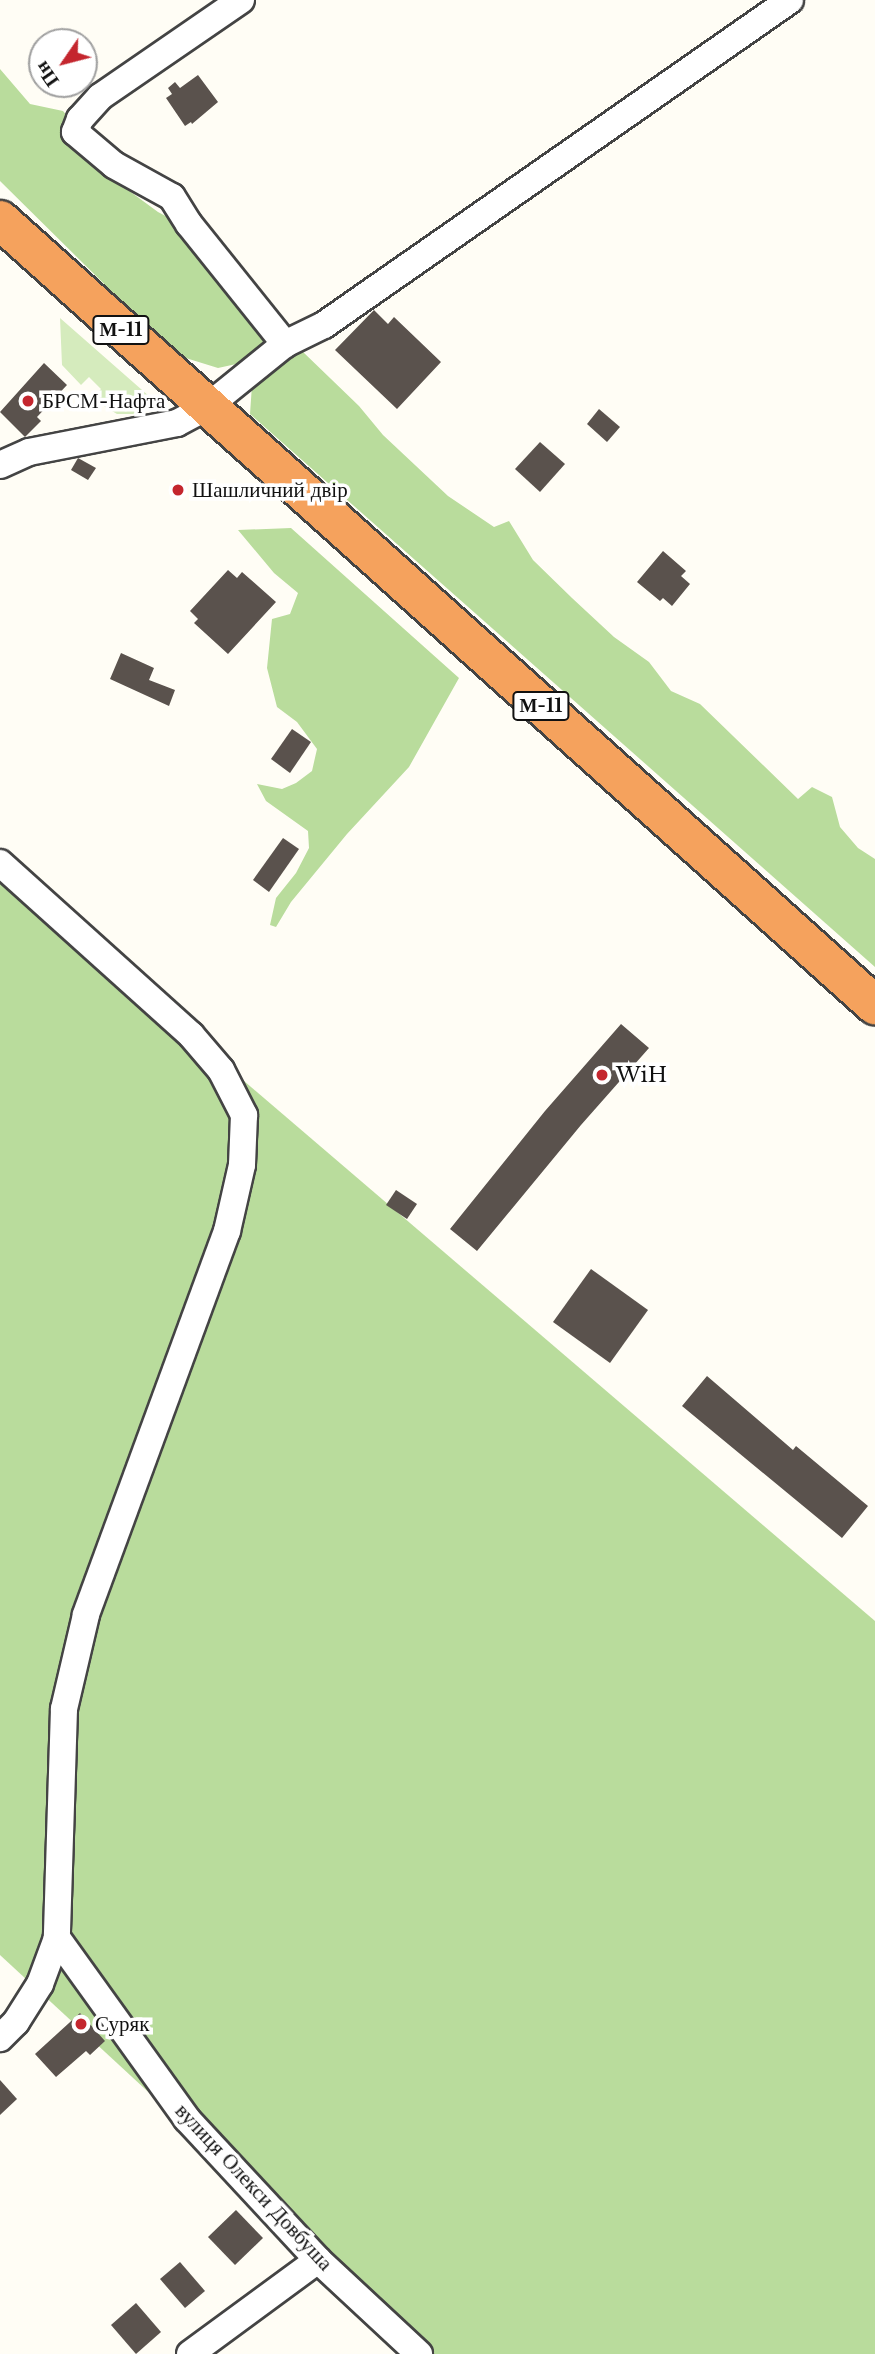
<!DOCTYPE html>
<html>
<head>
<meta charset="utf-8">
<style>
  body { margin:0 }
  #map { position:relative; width:875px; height:2354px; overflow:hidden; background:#fffdf5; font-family:"Libre Baskerville",serif }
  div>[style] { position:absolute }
  .green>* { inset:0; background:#d5ebbd }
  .forest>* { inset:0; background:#b9dc9c }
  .building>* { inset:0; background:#5a524d }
  .roads { filter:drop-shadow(2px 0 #444) drop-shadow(-2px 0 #444) drop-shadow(0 2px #444) drop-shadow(0 -2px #444) }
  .minor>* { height:26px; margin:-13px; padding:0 13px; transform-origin:13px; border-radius:13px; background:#fff }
  .highway>* { height:38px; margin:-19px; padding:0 19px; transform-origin:19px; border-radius:19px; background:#f5a25d }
  .dots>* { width:19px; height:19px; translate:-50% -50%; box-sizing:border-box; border:4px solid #fff; border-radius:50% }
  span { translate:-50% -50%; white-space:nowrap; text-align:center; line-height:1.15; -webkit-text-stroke:7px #fff; paint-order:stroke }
  .shield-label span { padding:2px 5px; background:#fff; border:2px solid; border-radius:5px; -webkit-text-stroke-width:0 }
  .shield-label { font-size:19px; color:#111; font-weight:700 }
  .poi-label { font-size:21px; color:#111 }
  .left { translate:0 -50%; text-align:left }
  .street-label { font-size:21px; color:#111 }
  .north { position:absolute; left:28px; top:28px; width:70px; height:70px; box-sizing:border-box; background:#fff; border:2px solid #a0a0a0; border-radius:50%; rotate:235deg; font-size:19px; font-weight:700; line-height:28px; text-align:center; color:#111 }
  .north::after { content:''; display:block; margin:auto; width:24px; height:32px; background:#c4262e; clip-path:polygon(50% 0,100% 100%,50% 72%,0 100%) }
</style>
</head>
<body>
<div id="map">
  <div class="green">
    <div style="clip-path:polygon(60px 318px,150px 397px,144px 407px,133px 414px,117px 414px,92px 399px,101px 389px,89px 377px,81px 385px,62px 365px)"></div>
  </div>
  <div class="forest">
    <div style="clip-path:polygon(0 69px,30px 104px,63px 111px,128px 190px,158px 212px,203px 236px,267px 340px,250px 361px,218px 368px,176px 355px,0 181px)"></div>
    <div style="clip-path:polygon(302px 351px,359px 406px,383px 435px,448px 496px,494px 527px,509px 521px,533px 560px,572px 598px,614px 637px,649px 662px,671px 691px,700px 704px,798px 799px,812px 787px,832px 797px,840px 827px,858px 848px,875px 859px,875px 967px,250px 414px,252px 385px,280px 352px)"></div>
    <div style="clip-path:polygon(291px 528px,459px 678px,409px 767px,347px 834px,291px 902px,276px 927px,270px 925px,276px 898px,296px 873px,309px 848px,308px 831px,266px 801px,257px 784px,282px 789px,296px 783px,312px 771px,317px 749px,297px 722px,277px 707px,267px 668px,272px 619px,290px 614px,298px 593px,274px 573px,238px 530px)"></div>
    <div style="clip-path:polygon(0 872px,875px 1621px,875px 2354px,432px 2354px,0 1955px)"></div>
  </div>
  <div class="building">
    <div style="clip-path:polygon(198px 75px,218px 102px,192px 124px,191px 122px,185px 126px,166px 98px,172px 94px,168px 88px,175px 82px,180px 88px)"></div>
    <div style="clip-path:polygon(374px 310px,388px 324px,394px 317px,441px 362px,397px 409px,335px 350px)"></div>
    <div style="clip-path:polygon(44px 363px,67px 385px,37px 417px,41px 421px,25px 437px,0 412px)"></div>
    <div style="clip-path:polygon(599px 409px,620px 427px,607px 442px,587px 424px)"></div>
    <div style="clip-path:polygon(540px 442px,565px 464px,540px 492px,515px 469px)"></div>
    <div style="clip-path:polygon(78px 458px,96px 468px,88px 480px,71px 470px)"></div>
    <div style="clip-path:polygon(663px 551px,686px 571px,681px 576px,690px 584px,672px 606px,663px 598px,660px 601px,637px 582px)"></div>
    <div style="clip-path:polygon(228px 570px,237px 578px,242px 572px,276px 602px,228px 654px,194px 623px,198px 619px,190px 611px)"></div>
    <div style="clip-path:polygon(121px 653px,154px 668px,149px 680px,175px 690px,169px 706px,110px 679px)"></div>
    <div style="clip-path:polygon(292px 729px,311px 742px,290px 773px,271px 759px)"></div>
    <div style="clip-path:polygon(283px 838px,299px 849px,269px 892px,253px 880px)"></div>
    <div style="clip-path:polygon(621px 1024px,649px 1048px,581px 1125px,477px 1251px,450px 1229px,545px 1111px)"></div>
    <div style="clip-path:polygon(396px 1190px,417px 1204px,407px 1219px,386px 1205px)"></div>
    <div style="clip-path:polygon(591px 1269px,648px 1310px,610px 1363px,553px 1322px)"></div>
    <div style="clip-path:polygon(707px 1376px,793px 1450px,796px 1446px,868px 1506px,842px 1538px,682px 1406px)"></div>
    <div style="clip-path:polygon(80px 2013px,105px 2041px,90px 2055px,86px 2051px,56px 2077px,35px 2054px)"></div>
    <div style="clip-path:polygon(0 2080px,17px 2099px,0 2115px)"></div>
    <div style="clip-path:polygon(236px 2210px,263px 2238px,235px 2265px,208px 2237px)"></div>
    <div style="clip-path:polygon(180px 2262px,205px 2291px,185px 2308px,160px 2279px)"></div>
    <div style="clip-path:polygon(136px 2303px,161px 2332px,136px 2354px,111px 2325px)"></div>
  </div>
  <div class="roads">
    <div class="minor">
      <div style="left:241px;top:0;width:171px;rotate:145.5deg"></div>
      <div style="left:100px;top:97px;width:30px;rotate:132deg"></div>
      <div style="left:80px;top:119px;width:14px;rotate:111deg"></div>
      <div style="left:75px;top:132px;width:51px;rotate:40.2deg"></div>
      <div style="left:114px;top:165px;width:66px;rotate:28.9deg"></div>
      <div style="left:172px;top:197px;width:32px;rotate:58deg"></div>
      <div style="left:189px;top:224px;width:154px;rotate:51.3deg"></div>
      <div style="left:0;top:465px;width:32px;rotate:-24deg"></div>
      <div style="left:29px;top:452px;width:151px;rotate:-11.1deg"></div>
      <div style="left:177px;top:423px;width:34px;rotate:-28deg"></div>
      <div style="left:207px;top:407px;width:100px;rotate:-38.9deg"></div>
      <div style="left:285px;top:344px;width:43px;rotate:-26deg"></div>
      <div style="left:324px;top:325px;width:568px;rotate:-34.89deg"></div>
      <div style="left:0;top:863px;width:257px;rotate:42deg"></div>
      <div style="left:191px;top:1035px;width:46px;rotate:49.4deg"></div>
      <div style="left:221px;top:1070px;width:51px;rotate:62.9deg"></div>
      <div style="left:244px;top:1115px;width:50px;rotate:92.3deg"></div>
      <div style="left:242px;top:1165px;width:68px;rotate:102.8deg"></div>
      <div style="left:227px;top:1231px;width:409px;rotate:110.2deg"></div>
      <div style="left:86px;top:1615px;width:97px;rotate:103.2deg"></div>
      <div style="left:64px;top:1709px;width:229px;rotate:91.8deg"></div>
      <div style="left:57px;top:1938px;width:49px;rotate:110.3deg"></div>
      <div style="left:40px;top:1984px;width:45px;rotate:122.3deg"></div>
      <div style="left:16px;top:2022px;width:23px;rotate:135deg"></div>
      <div style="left:57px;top:1938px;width:223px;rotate:54.3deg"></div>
      <div style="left:187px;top:2119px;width:192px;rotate:47.1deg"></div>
      <div style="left:318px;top:2260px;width:138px;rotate:42.9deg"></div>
      <div style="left:190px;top:2354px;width:159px;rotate:-36.3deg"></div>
    </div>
    <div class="highway">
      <div style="left:0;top:220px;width:1176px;rotate:41.9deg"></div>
    </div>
  </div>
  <div class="dots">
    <div style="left:28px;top:401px;background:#c4262e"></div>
    <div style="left:178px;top:490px;background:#c4262e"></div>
    <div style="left:602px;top:1075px;background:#c4262e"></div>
    <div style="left:81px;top:2024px;background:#c4262e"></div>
  </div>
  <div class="shield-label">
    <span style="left:121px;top:330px">М-11</span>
    <span style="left:541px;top:706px">М-11</span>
  </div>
  <div class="poi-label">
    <span class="left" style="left:42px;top:401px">БРСМ-Нафта</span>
    <span class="left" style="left:192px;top:490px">Шашличний двір</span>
    <span class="left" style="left:616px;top:1075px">WiH</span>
    <span class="left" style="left:95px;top:2024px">Суряк</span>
  </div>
  <div class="street-label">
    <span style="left:254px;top:2187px;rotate:47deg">вулиця Олекси Довбуша</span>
  </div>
  <div class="north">Пн</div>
</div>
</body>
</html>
